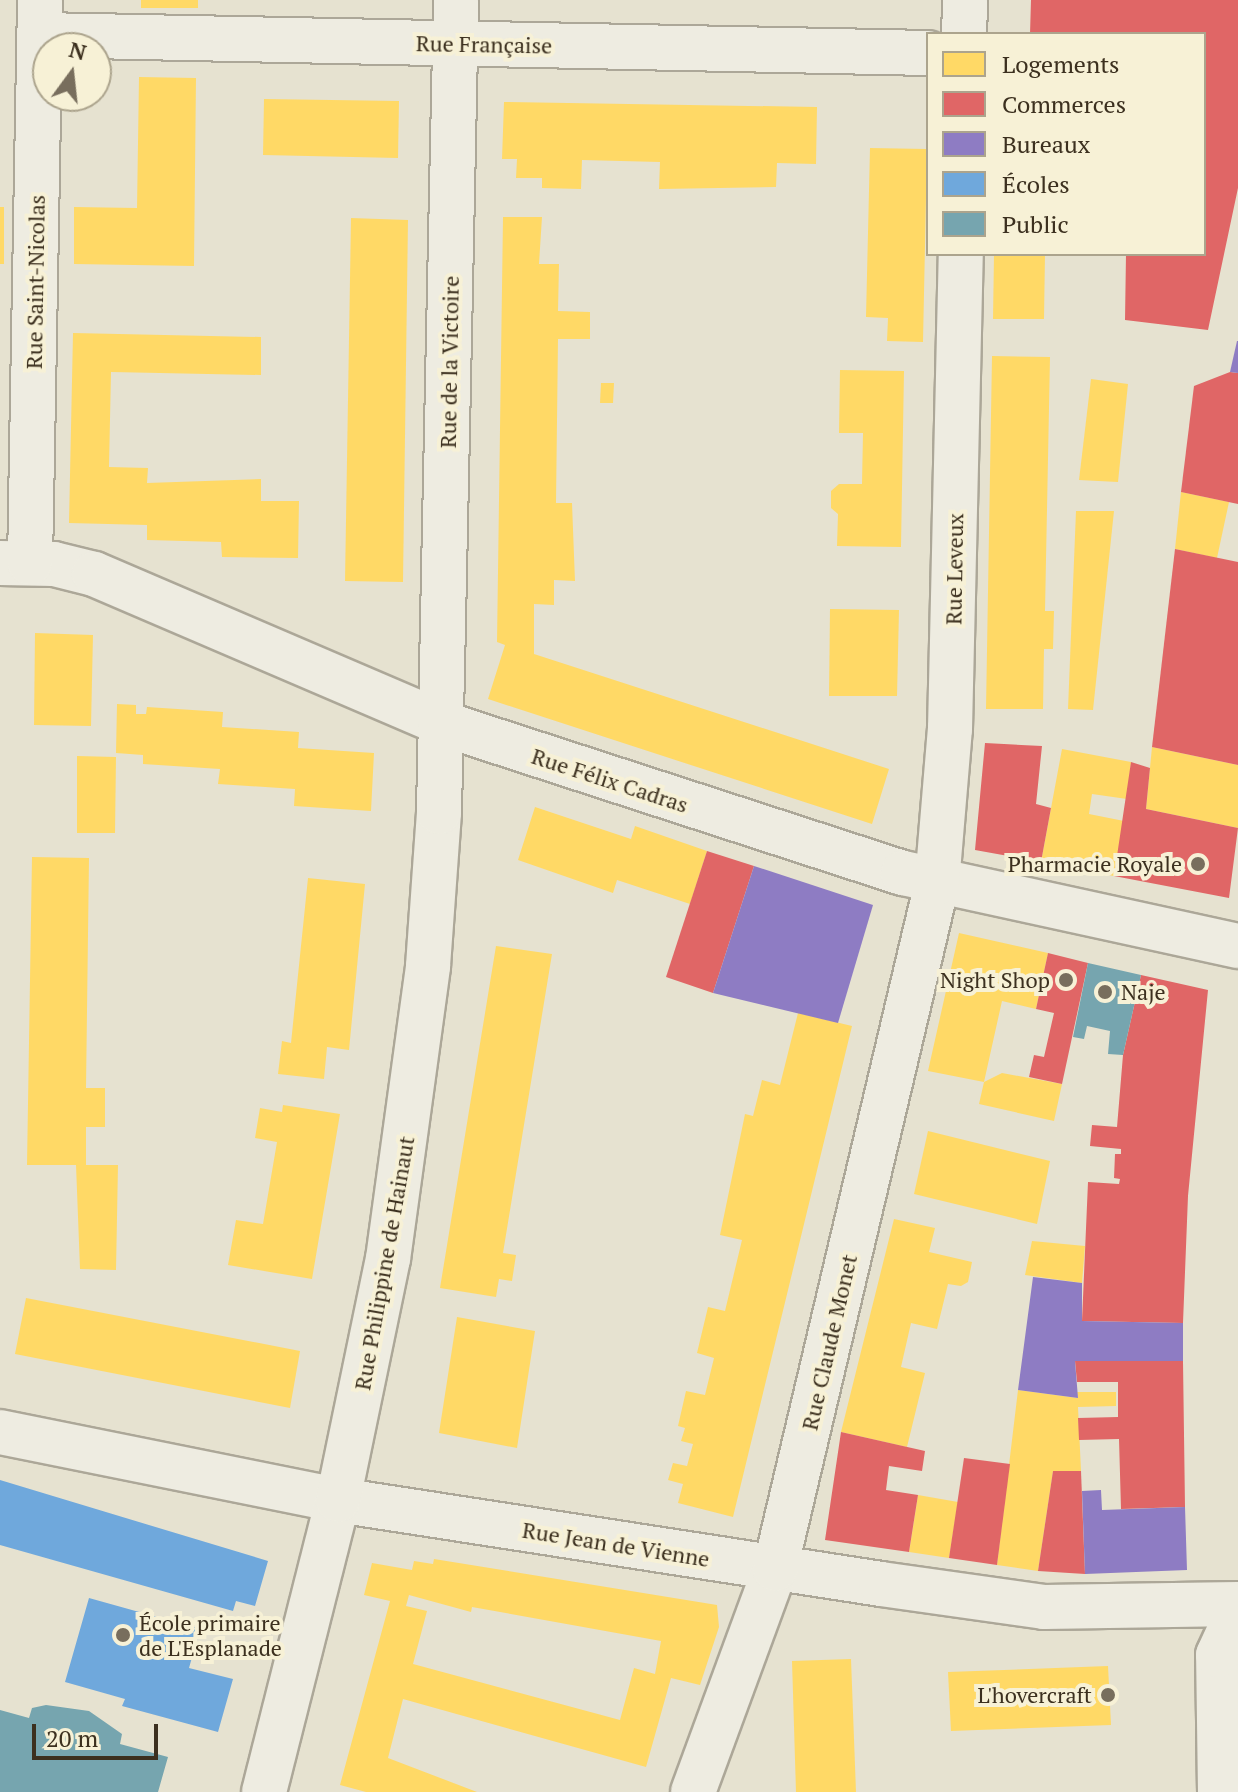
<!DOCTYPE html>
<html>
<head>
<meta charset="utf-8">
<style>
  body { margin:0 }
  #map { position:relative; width:1238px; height:1792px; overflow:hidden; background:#e6e2d0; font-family:"PT Serif",serif }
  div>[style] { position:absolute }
  .homes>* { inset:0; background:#ffd966 }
  .shops>* { inset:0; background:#e06666 }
  .offices>* { inset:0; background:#8e7cc3 }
  .schools>* { inset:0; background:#6fa8dc }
  .public>* { inset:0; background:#76a5af }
  .roads { filter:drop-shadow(2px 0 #aca798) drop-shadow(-2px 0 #aca798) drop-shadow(0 2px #aca798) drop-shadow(0 -2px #aca798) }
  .minor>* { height:44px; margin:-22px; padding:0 22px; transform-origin:22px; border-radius:22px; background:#eeece1 }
  .tertiary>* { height:44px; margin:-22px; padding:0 22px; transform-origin:22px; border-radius:22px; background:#eeece1 }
  .dots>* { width:22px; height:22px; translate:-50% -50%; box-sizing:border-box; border:4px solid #f7f1d6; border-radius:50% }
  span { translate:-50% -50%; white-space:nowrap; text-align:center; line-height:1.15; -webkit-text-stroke:8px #f7f1d6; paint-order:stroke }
  .street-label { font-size:22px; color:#3c301f }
  .poi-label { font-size:22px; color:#3c301f }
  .right { translate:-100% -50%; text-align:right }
  .left { translate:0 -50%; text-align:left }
  .legend { position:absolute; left:926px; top:32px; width:280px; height:224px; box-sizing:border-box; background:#f7f1d6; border:2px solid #aca48d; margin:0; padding:10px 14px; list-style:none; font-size:24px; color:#3c301f }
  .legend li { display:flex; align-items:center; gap:16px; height:40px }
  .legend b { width:40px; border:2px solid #aca48d }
  .north { position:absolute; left:32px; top:32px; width:80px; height:80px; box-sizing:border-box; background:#f7f1d6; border:2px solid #aca48d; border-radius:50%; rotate:15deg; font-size:22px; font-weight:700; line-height:32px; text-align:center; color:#3c301f }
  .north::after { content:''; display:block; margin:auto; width:28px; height:36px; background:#786e5d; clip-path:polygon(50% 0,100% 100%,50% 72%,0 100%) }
  .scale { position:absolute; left:32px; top:1724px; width:126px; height:36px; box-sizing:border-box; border:4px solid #3c301f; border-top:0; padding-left:10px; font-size:24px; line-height:28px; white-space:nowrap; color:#3c301f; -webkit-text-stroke:6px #f7f1d6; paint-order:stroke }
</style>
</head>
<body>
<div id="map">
  <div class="homes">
    <div style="clip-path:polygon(141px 0,198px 0,198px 8px,141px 8px)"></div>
    <div style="clip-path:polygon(139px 77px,196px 78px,194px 266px,74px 264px,74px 207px,137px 208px)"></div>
    <div style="clip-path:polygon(264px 99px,399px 101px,398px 158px,263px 155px)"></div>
    <div style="clip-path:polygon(504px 102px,817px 107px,816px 164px,777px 163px,776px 187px,659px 189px,660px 162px,582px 160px,581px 189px,542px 188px,542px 178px,516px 178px,517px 159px,502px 159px)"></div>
    <div style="clip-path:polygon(870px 148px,927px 149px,923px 342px,887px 341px,888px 318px,866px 317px)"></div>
    <div style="clip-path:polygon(0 207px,4px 207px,4px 264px,0 264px)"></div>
    <div style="clip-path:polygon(503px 217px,542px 217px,539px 264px,559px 264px,558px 311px,590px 312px,590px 339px,558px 339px,556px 503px,572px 503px,575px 581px,554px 580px,554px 605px,534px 604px,534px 654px,889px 769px,872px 824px,488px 699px,505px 645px,497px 642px)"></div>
    <div style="clip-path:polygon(351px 218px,408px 220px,403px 582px,345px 581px)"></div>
    <div style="clip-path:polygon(994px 254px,1045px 254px,1044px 319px,993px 319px)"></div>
    <div style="clip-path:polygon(73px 333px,261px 337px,261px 375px,111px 372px,109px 467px,148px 468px,147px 483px,261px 479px,261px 501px,299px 501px,298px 558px,222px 557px,221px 542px,147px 540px,147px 525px,69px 523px)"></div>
    <div style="clip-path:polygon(992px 356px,1050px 357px,1045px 611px,1054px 611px,1053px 649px,1044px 649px,1043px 709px,986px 709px)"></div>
    <div style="clip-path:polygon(840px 370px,904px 371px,901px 547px,837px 546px,838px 514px,831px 508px,831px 491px,839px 484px,862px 484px,863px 433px,839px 433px)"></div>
    <div style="clip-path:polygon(1091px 379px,1128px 384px,1118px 482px,1079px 480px)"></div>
    <div style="clip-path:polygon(601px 383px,614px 383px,613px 403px,600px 403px)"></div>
    <div style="clip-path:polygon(1181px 492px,1229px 502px,1217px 558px,1175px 549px)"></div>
    <div style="clip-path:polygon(1076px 511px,1114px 511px,1093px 710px,1068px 709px)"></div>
    <div style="clip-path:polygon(830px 609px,899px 610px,897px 696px,829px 696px)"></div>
    <div style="clip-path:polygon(35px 633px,93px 635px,91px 726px,34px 725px)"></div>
    <div style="clip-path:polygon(117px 704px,136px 705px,136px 714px,146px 714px,147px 707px,223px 712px,222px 727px,299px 732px,298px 748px,374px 753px,371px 811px,294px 806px,295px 789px,218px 784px,220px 769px,143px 764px,143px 755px,116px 753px)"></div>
    <div style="clip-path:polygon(1152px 747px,1238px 765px,1238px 828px,1146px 809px)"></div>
    <div style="clip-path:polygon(1062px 749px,1131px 762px,1127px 799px,1092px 794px,1089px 814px,1124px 821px,1114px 876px,1041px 862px)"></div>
    <div style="clip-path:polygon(77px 756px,116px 757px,115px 833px,77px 833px)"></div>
    <div style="clip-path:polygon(535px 807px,631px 839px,635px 826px,707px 851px,690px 904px,617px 880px,613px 893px,518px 860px)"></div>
    <div style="clip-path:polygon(32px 857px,89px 858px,86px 1088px,105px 1088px,105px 1127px,86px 1127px,86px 1165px,118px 1165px,116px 1270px,80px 1269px,76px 1165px,27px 1165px)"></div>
    <div style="clip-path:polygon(308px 878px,365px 884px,349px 1050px,327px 1047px,324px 1079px,278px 1074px,282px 1041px,291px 1043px)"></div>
    <div style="clip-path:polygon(959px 933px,1048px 953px,1036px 1009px,1002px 1001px,984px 1082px,1002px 1073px,1062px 1084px,1054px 1121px,979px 1104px,984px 1082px,928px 1071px)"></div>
    <div style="clip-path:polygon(496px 946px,552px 954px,503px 1253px,516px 1255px,512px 1281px,499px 1279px,496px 1297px,440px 1288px)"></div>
    <div style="clip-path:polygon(798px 1013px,852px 1026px,733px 1517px,678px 1503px,683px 1484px,668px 1480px,673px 1463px,687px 1466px,693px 1444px,681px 1441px,685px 1428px,678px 1426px,686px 1391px,705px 1395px,714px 1358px,697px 1353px,708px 1307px,725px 1311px,742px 1240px,720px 1235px,745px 1114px,753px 1116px,762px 1080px,780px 1085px)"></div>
    <div style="clip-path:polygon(283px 1105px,340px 1114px,312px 1279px,228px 1265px,236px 1220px,263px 1224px,277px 1142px,255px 1138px,260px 1108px,282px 1112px)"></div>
    <div style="clip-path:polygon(928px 1131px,1050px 1161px,1037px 1224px,914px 1194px)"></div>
    <div style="clip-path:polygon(894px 1219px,935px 1228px,929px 1252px,972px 1262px,968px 1282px,961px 1286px,948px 1284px,937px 1329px,911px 1323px,901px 1367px,925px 1373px,907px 1447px,841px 1432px)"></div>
    <div style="clip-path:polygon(1032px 1241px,1085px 1246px,1082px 1283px,1025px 1275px)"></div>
    <div style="clip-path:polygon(26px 1298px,300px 1351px,290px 1408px,15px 1354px)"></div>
    <div style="clip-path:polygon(457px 1317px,535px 1331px,517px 1448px,439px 1433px)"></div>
    <div style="clip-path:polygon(1018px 1390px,1078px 1398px,1077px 1392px,1116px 1392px,1116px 1406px,1078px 1407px,1081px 1471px,1053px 1471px,1038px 1571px,997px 1565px)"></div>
    <div style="clip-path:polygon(918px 1495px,958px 1502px,949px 1558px,909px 1552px)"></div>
    <div style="clip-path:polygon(evenodd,434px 1559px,717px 1605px,719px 1627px,700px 1685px,671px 1678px,646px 1767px,403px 1699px,388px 1758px,477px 1792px,366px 1792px,340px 1785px,390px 1601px,364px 1595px,372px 1563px,412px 1570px,414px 1561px,433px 1564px,434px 1559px,409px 1595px,471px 1612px,472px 1607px,661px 1641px,655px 1674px,634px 1668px,620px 1720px,413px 1664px,427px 1611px,406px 1606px,409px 1595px)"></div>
    <div style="clip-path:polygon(851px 1659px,856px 1792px,796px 1792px,792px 1661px)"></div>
    <div style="clip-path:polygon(1108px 1666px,1111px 1725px,951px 1731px,948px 1672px)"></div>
  </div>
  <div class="shops">
    <div style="clip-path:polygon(1031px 0,1238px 0,1238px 188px,1208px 330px,1125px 320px,1126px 254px,1204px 254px,1204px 34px,1030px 34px)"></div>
    <div style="clip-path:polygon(1230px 372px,1238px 373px,1238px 504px,1181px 492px,1194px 386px)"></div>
    <div style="clip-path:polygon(1175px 549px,1238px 562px,1238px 765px,1152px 747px)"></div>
    <div style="clip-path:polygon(985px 743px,1042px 746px,1036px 804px,1051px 808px,1041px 862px,975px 850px)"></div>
    <div style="clip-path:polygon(1131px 762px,1150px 768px,1146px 809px,1238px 828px,1229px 898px,1114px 876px)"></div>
    <div style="clip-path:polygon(707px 851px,754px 866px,713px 993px,666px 977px)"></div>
    <div style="clip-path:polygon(1048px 953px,1088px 963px,1062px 1084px,1029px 1077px,1034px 1055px,1044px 1057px,1054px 1013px,1036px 1009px)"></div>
    <div style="clip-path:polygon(1141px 975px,1208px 990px,1188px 1196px,1183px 1323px,1082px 1321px,1088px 1182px,1119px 1184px,1120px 1179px,1114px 1178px,1115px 1154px,1121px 1154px,1121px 1149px,1090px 1146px,1092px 1125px,1117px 1127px,1123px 1055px)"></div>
    <div style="clip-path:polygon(1075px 1361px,1183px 1361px,1185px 1507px,1121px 1509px,1119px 1439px,1079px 1440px,1078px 1418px,1118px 1417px,1118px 1382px,1077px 1382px)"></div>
    <div style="clip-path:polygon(841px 1432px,925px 1451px,922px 1471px,889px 1466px,886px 1490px,918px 1495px,909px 1552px,825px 1540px)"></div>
    <div style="clip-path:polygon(964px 1458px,1010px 1464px,997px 1565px,949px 1558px)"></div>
    <div style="clip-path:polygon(1053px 1471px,1081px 1471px,1085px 1574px,1038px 1571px)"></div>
  </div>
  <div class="offices">
    <div style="clip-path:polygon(1237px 341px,1238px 341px,1238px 373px,1230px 372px)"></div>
    <div style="clip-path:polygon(754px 866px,873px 905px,838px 1023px,713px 993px)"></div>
    <div style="clip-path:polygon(1033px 1277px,1082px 1283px,1082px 1321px,1183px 1323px,1183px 1361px,1075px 1361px,1078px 1398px,1018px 1390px)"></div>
    <div style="clip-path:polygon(1101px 1490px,1102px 1510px,1185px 1507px,1187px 1570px,1085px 1574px,1082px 1491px)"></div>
  </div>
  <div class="schools">
    <div style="clip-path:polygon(0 1480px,268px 1561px,255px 1606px,236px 1601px,233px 1611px,0 1545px)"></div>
    <div style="clip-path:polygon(89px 1598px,200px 1629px,189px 1668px,233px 1679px,218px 1732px,122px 1706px,125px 1699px,65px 1682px)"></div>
  </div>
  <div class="public">
    <div style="clip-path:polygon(1088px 963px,1141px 975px,1123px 1055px,1108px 1054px,1110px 1031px,1087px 1026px,1084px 1039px,1073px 1037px)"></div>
    <div style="clip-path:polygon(46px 1705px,89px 1711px,122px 1734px,120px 1744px,168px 1757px,158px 1792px,0 1792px,0 1710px,29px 1718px,32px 1708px)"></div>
  </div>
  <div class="roads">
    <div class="minor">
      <div style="left:964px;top:34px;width:34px;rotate:-88deg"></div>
      <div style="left:40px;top:35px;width:888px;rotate:1.16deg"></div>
      <div style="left:0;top:563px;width:54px;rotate:1.1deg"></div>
      <div style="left:54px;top:564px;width:41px;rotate:14deg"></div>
      <div style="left:94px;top:574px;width:378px;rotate:23.2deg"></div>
      <div style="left:441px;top:723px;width:486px;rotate:18deg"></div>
      <div style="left:903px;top:873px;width:343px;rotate:12.3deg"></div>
      <div style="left:30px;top:563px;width:563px;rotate:-88.98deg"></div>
      <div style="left:0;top:1432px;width:345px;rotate:11.4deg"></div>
      <div style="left:338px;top:1500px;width:549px;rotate:8.79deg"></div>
      <div style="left:881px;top:1584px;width:165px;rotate:8deg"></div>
      <div style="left:1044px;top:1607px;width:194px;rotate:-0.9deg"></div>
      <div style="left:264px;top:1792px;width:301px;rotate:-75.8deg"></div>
      <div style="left:338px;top:1500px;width:246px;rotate:-78.3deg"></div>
      <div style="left:388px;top:1259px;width:296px;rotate:-82.2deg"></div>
      <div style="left:428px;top:966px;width:154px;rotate:-85.9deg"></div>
      <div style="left:439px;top:812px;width:812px;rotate:-88.8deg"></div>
      <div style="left:693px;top:1792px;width:238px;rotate:-69.8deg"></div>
      <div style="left:775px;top:1569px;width:705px;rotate:-76.71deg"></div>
      <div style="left:937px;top:883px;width:155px;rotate:-85.2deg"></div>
      <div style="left:950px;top:729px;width:475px;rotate:-88.7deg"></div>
    </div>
    <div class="tertiary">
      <div style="left:1220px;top:1792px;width:137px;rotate:-90.8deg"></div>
      <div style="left:1218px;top:1655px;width:47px;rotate:-65.1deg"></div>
    </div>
  </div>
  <div class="dots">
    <div style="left:1198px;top:864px;background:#786e5d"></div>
    <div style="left:1066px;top:980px;background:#786e5d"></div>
    <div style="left:1105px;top:992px;background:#786e5d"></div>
    <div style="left:123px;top:1635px;background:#786e5d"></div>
    <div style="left:1108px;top:1695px;background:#786e5d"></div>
  </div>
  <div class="street-label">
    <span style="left:484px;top:44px;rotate:1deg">Rue Française</span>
    <span style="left:35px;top:282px;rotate:-89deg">Rue Saint-Nicolas</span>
    <span style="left:449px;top:362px;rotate:-89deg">Rue de la Victoire</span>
    <span style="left:954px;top:569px;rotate:-89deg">Rue Leveux</span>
    <span style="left:610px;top:780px;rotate:18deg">Rue Félix Cadras</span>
    <span style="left:384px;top:1263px;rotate:-80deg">Rue Philippine de Hainaut</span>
    <span style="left:829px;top:1342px;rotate:-77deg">Rue Claude Monet</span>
    <span style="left:616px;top:1544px;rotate:9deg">Rue Jean de Vienne</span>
  </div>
  <div class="poi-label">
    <span class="right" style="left:1182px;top:864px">Pharmacie Royale</span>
    <span class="right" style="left:1050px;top:980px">Night Shop</span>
    <span class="left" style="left:1121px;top:992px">Naje</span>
    <span class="left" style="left:139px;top:1635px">École primaire<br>de L'Esplanade</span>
    <span class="right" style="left:1092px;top:1695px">L'hovercraft</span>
  </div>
  <ul class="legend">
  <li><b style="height:22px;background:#ffd966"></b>Logements</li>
  <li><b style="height:22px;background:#e06666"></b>Commerces</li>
  <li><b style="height:22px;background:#8e7cc3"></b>Bureaux</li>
  <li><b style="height:22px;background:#6fa8dc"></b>Écoles</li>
  <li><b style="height:22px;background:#76a5af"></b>Public</li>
  </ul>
  <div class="north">N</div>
  <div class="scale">20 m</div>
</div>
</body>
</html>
